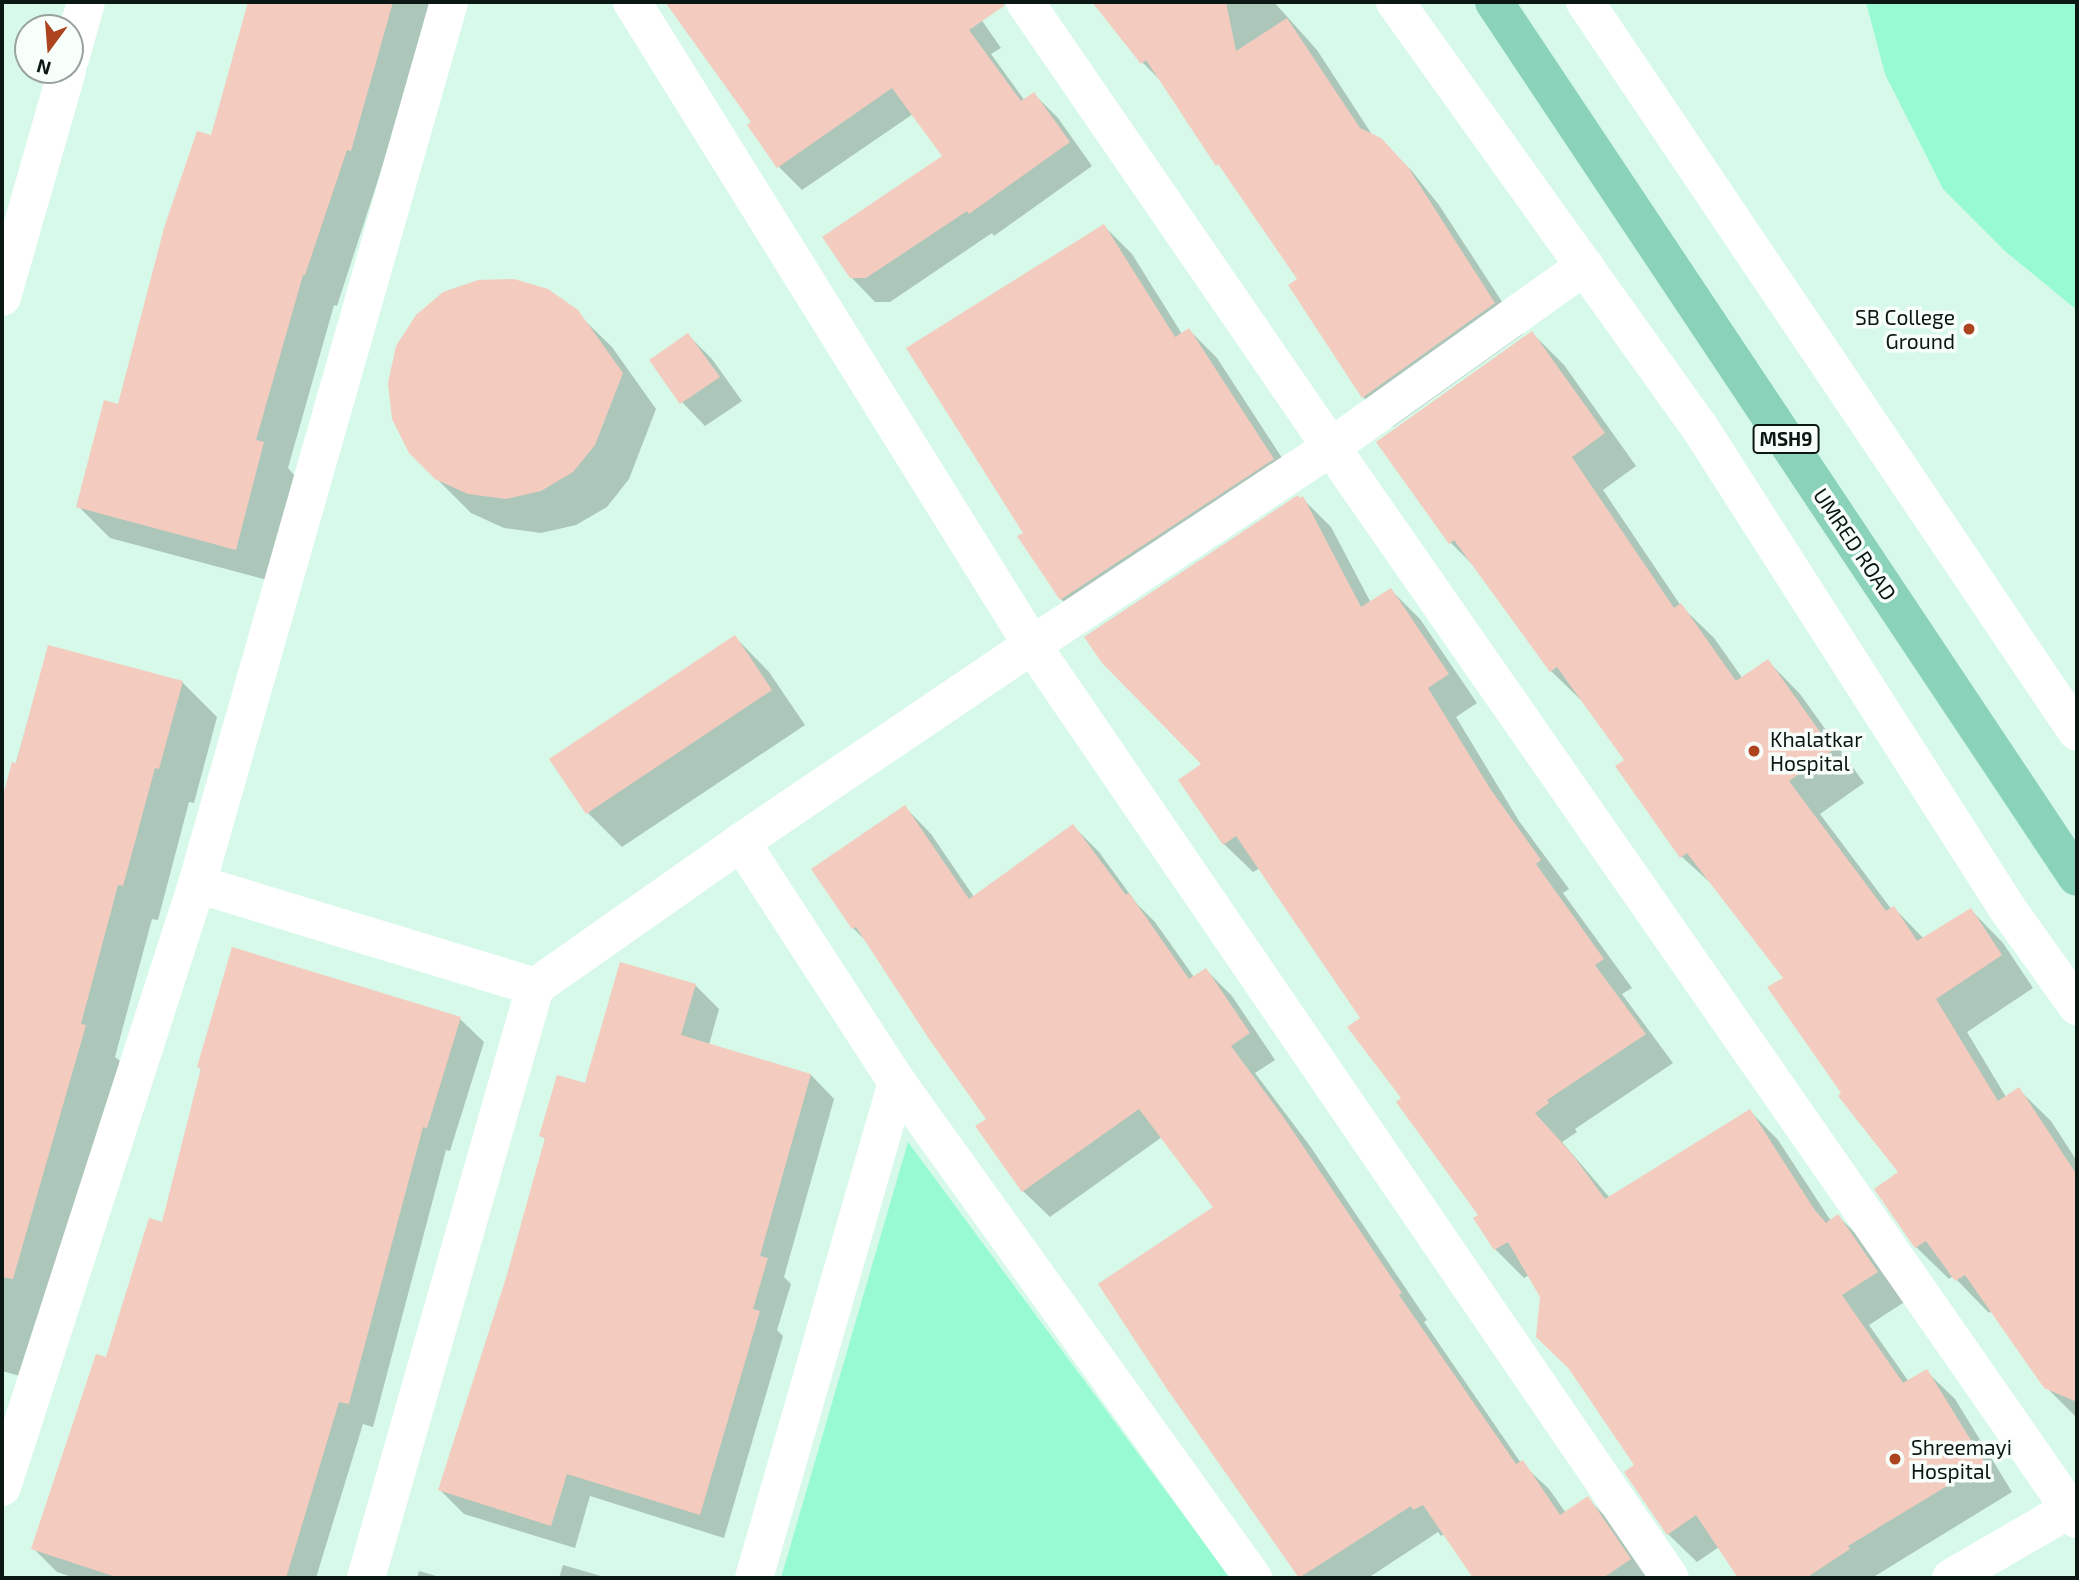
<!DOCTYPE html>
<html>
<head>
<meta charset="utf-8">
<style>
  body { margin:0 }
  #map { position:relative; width:2079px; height:1580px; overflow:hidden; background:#d7f9e9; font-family:"Exo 2",sans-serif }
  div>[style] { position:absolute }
  .green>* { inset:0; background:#97fad2 }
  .shadow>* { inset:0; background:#0003 }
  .building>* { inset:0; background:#f3ccbf }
  .minor>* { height:38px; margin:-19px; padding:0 19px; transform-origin:19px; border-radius:19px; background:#fff }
  .major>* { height:38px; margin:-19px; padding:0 19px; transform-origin:19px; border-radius:19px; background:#8ad2b9 }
  .dots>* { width:19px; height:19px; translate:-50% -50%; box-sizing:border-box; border:4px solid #f8fffb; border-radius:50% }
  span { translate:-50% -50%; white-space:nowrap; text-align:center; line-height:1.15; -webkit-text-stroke:7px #f8fffb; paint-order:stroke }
  .shield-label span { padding:2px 5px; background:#f8fffb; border:2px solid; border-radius:5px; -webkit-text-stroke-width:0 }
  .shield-label { font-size:19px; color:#0b1712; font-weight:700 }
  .poi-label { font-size:21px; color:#0b1712 }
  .right { translate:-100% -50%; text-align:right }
  .left { translate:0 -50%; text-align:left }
  .street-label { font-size:21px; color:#0b1712 }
  .frame { position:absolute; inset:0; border:4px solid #0b1712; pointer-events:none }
  .north { position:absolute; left:14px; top:14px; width:70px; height:70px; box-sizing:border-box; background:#f8fffb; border:2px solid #99a29e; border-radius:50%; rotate:196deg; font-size:19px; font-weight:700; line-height:28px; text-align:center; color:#0b1712 }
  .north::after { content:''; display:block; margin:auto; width:24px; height:32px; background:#ac451f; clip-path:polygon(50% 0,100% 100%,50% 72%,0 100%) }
</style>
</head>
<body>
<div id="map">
  <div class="green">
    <div style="clip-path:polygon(1866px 2px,2077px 2px,2077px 310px,2006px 252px,1943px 189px,1885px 74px)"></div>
    <div style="clip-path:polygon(908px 1142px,1230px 1578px,781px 1578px)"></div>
  </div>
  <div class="shadow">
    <div style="clip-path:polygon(249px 2px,434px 2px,378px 180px,337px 306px,334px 305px,288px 468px,295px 476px,267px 580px,110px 538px,78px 506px,119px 406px,212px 137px)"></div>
    <div style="clip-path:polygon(666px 2px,969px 2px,1001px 48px,991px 54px,1025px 101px,1034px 94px,1058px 118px,1092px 166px,994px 236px,992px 233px,890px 302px,875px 302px,851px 277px,944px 157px,913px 114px,802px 190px,778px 166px,753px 123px)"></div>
    <div style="clip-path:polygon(1094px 2px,1274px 2px,1317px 50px,1373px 136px,1411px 170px,1439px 205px,1523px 334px,1393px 427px,1363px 397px,1299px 280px,1165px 85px,1142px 62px)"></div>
    <div style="clip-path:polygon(1104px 226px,1132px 254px,1182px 334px,1189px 330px,1217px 358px,1301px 487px,1089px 627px,1061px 599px,1020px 537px,1025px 533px)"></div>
    <div style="clip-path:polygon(576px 312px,612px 347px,656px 409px,629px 479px,607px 507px,576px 525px,541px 533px,504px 528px,471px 513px,410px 452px)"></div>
    <div style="clip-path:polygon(1532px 333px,1564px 365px,1636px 466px,1603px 490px,1681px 606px,1714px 638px,1743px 679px,1768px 661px,1800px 694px,1864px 783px,1820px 814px,1892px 910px,1894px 908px,1924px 939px,1971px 910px,2003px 943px,2033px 988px,1967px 1032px,2006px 1097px,2018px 1089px,2051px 1121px,2077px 1161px,2077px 1418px,2046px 1387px,1992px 1310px,1989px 1313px,1953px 1276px,1949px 1279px,1916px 1247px,1900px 1173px,1785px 978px,1715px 887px,1681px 856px,1626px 761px,1584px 703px,1551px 671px,1480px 572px,1450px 542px)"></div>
    <div style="clip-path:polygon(688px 335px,712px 359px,742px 401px,705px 426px,682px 402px)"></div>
    <div style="clip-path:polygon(1303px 499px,1331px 527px,1371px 603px,1391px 590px,1420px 619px,1477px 703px,1456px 717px,1519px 821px,1569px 889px,1563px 893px,1632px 988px,1622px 994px,1673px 1063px,1575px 1129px,1577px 1132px,1562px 1142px,1610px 1198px,1750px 1111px,1778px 1140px,1831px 1221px,1838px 1216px,1867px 1245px,1906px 1301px,1869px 1325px,1909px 1382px,1926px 1371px,1955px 1399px,2012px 1492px,1875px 1576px,1877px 1578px,1740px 1578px,1719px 1547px,1697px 1562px,1668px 1534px,1636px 1466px,1529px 1275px,1524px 1278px,1495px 1249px,1480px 1215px,1403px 1099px,1363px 1019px,1260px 868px,1253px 872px,1224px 844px,1203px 765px)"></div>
    <div style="clip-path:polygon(735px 637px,769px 672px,805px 725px,622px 847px,587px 812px)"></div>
    <div style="clip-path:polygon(49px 647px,182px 682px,217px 717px,194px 803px,189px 802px,158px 920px,152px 919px,115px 1057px,120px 1061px,34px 1380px,2px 1371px,2px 811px)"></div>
    <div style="clip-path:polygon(905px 807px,931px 834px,974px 897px,1073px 826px,1099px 852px,1137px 904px,1155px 922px,1194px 977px,1206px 970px,1232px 996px,1275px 1060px,1255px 1073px,1310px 1146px,1427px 1320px,1424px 1322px,1521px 1463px,1549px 1489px,1566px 1513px,1588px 1499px,1614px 1525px,1650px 1578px,1471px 1578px,1474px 1576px,1445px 1533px,1441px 1536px,1438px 1532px,1368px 1578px,1302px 1578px,1252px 1505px,1216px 1208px,1162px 1137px,1050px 1217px,1023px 1191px,989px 1119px,869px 944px,853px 928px)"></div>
    <div style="clip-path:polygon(695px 985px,719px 1009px,709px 1045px,811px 1075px,834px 1099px,784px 1277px,791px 1284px,777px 1330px,783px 1336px,724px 1538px,590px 1496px,575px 1548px,464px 1514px,440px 1490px,508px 1278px,546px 1140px,541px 1135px,586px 1086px)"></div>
    <div style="clip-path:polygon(460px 1019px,484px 1042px,450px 1151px,446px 1150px,373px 1427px,363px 1424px,316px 1578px,75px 1578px,57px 1572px,33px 1548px,163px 1225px,202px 1070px,199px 1067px)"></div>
    <div style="clip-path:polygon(563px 1565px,608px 1578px,559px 1578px)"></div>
    <div style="clip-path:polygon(419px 1571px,443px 1578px,417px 1578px)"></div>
  </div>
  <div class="building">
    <div style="clip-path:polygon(248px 2px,393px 2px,351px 151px,347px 150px,305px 275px,303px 275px,256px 440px,264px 442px,236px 550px,76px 507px,104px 400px,118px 404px,164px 228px,197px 131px,211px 135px)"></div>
    <div style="clip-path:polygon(665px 2px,1003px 2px,1004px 6px,969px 30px,1021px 101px,1034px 92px,1070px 142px,969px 214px,967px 211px,866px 278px,850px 278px,822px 237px,942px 156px,892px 88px,777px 168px,747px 125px,751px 122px)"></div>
    <div style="clip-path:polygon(1092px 2px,1226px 2px,1236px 51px,1287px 18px,1360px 128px,1381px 138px,1408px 167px,1495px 303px,1362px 398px,1288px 285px,1297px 279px,1218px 164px,1216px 166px,1146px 60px,1141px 64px)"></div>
    <div style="clip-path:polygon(1104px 224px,1175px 337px,1189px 328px,1274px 459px,1060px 600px,1017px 536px,1023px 533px,906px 348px)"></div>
    <div style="clip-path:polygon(514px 279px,548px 289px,578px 310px,623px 373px,595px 445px,573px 472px,541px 491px,506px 499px,468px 494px,435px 479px,409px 453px,392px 419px,388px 383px,396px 346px,416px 315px,443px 292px,478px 280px)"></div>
    <div style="clip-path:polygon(1532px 331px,1605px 433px,1572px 457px,1674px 608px,1681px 603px,1736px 681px,1768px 659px,1833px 750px,1789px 781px,1886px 911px,1894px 906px,1917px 941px,1971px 908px,2002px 955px,1936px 999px,1998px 1101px,2019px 1087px,2077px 1175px,2077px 1402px,2044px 1388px,1965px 1275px,1955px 1281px,1926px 1241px,1915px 1248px,1874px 1189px,1898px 1172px,1838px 1096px,1841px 1093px,1767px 987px,1783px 978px,1687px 853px,1680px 858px,1615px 766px,1624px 760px,1557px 667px,1550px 672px,1454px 540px,1449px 544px,1376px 442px)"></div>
    <div style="clip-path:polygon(688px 333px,720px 377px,680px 404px,649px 360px)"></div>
    <div style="clip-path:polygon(1298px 495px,1300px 498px,1303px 496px,1361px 607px,1391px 588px,1449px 674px,1428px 688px,1491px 790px,1541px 860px,1536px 864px,1604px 959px,1595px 965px,1646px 1034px,1547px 1100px,1549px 1103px,1535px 1113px,1572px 1154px,1605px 1199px,1750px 1109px,1814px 1209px,1826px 1223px,1838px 1214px,1878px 1272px,1842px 1295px,1903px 1383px,1927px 1369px,1985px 1463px,1848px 1546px,1850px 1549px,1806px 1578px,1738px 1578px,1696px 1515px,1667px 1535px,1624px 1472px,1634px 1465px,1569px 1369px,1536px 1337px,1540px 1297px,1508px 1242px,1494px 1250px,1473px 1218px,1478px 1215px,1396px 1102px,1401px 1098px,1347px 1027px,1360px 1018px,1236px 836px,1223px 845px,1178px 780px,1201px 764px,1102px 663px,1084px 637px)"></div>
    <div style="clip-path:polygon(735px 635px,772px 690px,586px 814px,549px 759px)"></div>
    <div style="clip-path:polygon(48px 645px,183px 681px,159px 769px,155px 768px,123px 886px,118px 885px,81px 1024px,86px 1025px,13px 1279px,2px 1277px,2px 799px,12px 762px,16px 763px)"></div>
    <div style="clip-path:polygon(905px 805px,969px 899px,1073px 824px,1126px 895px,1129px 893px,1189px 979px,1206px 968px,1250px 1033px,1231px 1046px,1284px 1118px,1402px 1293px,1399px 1295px,1516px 1464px,1523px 1460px,1560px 1515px,1588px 1496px,1631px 1559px,1603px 1578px,1473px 1578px,1423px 1505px,1413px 1510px,1411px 1506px,1299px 1578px,1167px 1389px,1098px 1284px,1213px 1207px,1139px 1109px,1022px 1192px,975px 1126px,986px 1119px,929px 1039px,856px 927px,852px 929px,811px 869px)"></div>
    <div style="clip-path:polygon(232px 947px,461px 1017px,427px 1128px,423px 1127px,349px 1404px,339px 1402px,286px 1578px,119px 1578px,31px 1549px,96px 1354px,106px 1357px,149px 1218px,162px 1222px,201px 1068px,197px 1067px)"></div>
    <div style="clip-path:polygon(620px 962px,696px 984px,681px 1035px,811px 1074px,760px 1256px,768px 1258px,753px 1309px,760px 1311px,700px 1515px,567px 1474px,551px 1526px,438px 1490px,506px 1278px,545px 1138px,539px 1136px,557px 1075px,585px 1083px)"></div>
  </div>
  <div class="minor">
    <div style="left:632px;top:2px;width:757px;rotate:58.11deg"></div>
    <div style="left:1032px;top:645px;width:359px;rotate:-33.5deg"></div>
    <div style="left:1331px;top:447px;width:312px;rotate:-35.5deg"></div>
    <div style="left:1025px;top:2px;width:540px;rotate:55.49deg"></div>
    <div style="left:1331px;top:447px;width:1306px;rotate:55.17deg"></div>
    <div style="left:1395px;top:2px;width:524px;rotate:54.4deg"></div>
    <div style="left:1700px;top:428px;width:573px;rotate:57.39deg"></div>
    <div style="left:2009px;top:911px;width:117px;rotate:54.4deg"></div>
    <div style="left:1585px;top:2px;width:880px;rotate:56.02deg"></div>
    <div style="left:70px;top:59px;width:59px;rotate:-74.3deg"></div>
    <div style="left:2px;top:297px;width:236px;rotate:-74deg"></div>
    <div style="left:741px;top:842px;width:351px;rotate:-34.1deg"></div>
    <div style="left:1032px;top:645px;width:1130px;rotate:55.64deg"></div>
    <div style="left:197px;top:884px;width:353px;rotate:16.9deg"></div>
    <div style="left:2px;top:1487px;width:634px;rotate:-72.08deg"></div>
    <div style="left:197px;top:884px;width:917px;rotate:-74.05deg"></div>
    <div style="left:366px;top:1578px;width:615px;rotate:-74.04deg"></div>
    <div style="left:535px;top:987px;width:252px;rotate:-35.1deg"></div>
    <div style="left:741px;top:842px;width:286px;rotate:57deg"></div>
    <div style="left:754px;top:1578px;width:516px;rotate:-73.92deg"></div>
    <div style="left:897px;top:1082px;width:611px;rotate:54.33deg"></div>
    <div style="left:1951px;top:1578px;width:146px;rotate:-30.1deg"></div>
  </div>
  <div class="major">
    <div style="left:1494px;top:2px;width:1051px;rotate:56.33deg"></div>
  </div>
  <div class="dots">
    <div style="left:1969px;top:329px;background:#ac451f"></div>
    <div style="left:1754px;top:751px;background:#ac451f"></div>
    <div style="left:1895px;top:1459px;background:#ac451f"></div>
  </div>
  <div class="shield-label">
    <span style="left:1786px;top:439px">MSH9</span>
  </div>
  <div class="poi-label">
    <span class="right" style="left:1955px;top:329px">SB College<br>Ground</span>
    <span class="left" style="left:1770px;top:751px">Khalatkar<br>Hospital</span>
    <span class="left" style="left:1911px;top:1459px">Shreemayi<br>Hospital</span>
  </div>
  <div class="street-label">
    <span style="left:1855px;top:544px;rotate:56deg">UMRED ROAD</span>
  </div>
  <div class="frame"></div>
  <div class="north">N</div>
</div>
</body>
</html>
